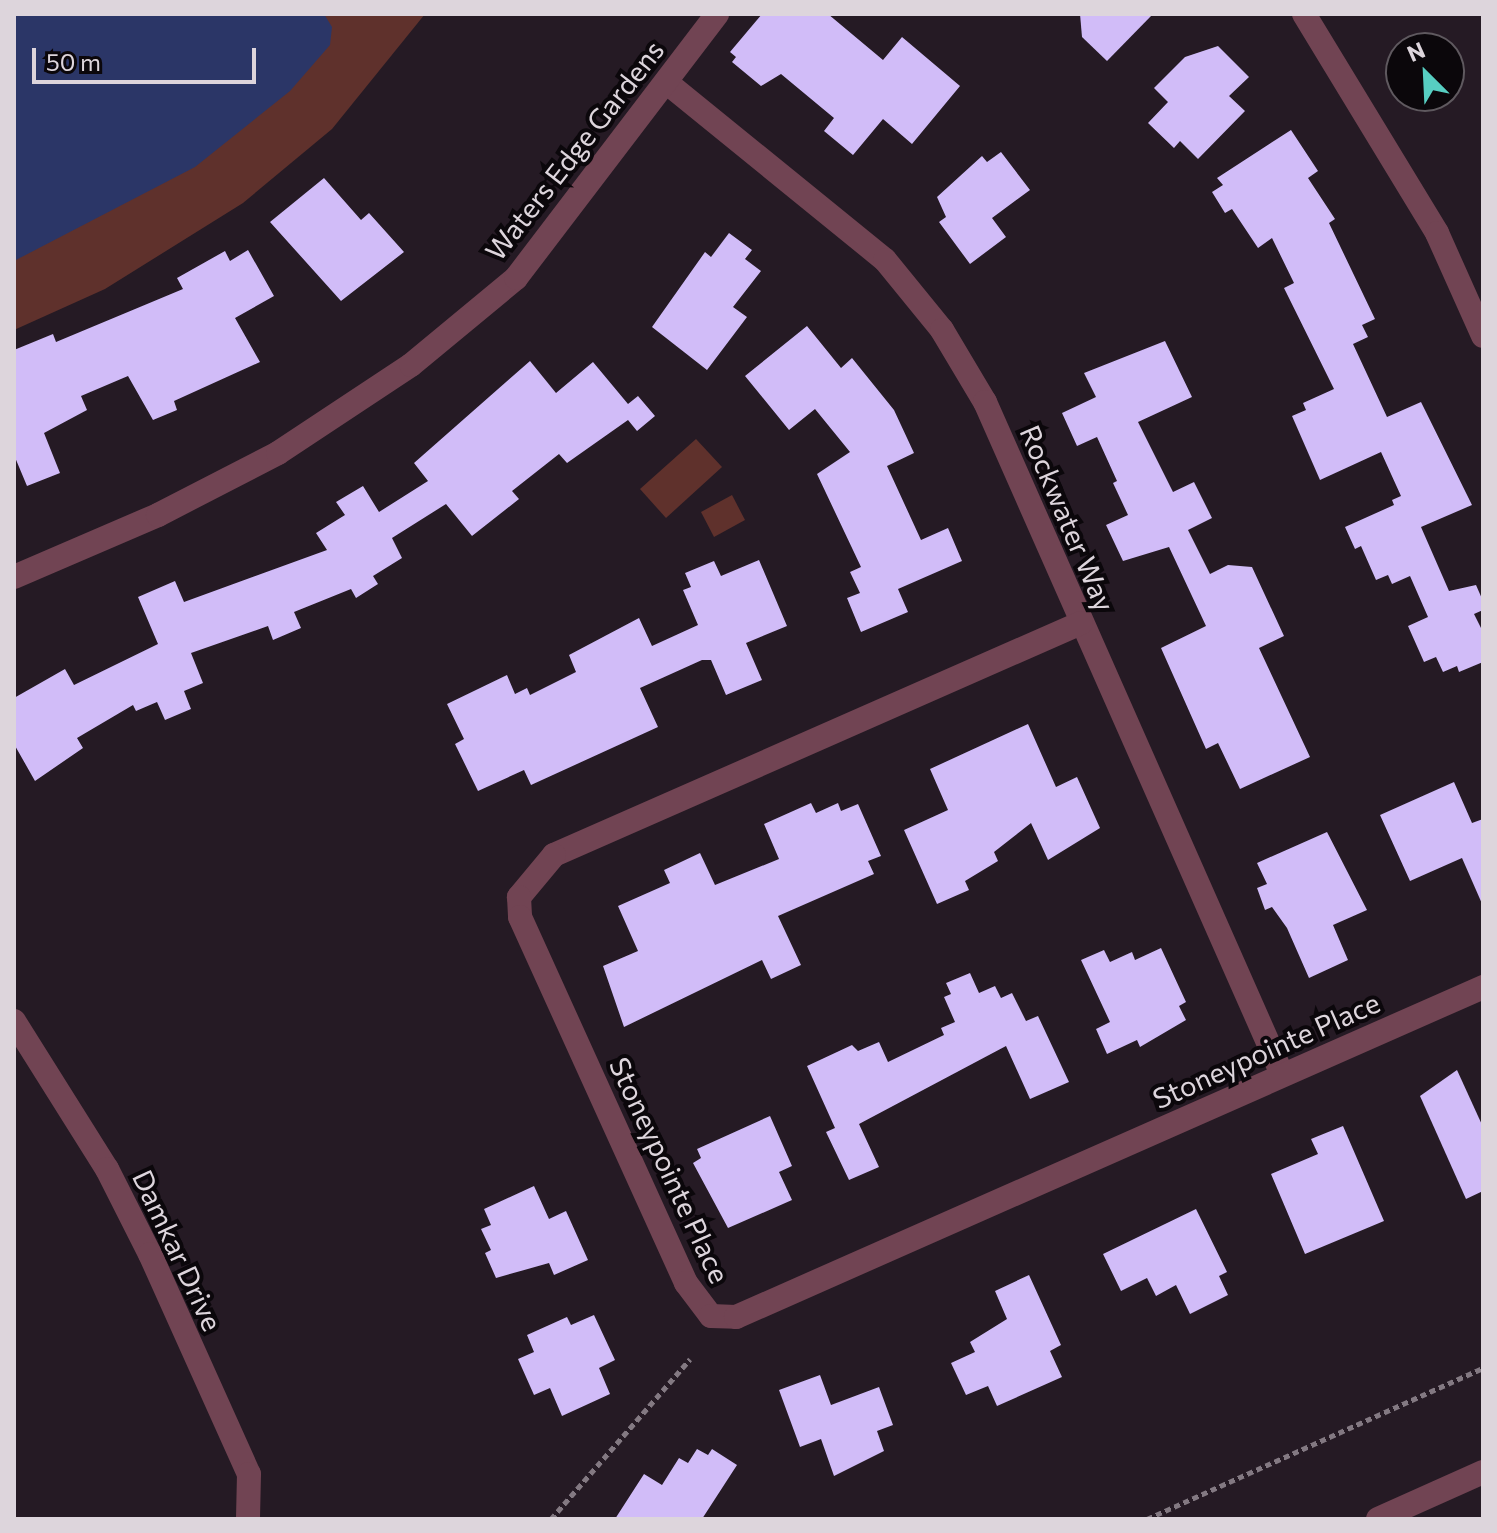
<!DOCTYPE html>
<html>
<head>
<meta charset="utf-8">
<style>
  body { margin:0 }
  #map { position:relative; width:1497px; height:1533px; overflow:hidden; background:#251a24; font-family:Commissioner,sans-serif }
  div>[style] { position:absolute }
  .green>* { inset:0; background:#5f312c }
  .water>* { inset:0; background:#2b3667 }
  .building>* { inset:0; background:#d1bcf8 }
  .path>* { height:5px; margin-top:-2.5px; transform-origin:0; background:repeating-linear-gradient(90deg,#837982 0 6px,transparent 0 10px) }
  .minor>* { height:24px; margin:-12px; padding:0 12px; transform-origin:12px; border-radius:12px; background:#714453 }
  span { translate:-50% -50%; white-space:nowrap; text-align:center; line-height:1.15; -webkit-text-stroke:8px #0b070b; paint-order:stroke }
  .street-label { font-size:28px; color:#ddd5dc }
  .frame { position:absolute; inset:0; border:16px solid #ddd5dc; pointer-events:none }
  .north { position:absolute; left:1385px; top:32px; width:80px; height:80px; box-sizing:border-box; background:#0b070b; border:2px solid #5f595f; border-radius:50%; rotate:336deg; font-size:22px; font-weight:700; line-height:32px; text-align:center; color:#ddd5dc }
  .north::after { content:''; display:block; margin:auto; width:28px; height:36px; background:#57cec2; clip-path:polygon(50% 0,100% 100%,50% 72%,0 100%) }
  .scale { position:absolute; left:32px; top:48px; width:224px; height:36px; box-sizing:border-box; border:4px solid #ddd5dc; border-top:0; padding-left:10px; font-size:24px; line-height:28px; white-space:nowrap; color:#ddd5dc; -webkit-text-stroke:6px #0b070b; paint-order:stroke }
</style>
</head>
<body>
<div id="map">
  <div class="green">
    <div style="clip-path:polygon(14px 14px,425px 14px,332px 129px,243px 203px,105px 289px,14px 330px)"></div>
    <div style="clip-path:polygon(696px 439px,722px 467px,666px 518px,640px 489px)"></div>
    <div style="clip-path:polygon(732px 495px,745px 520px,714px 537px,701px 512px)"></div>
  </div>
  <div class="water">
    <div style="clip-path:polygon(14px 14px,324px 14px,332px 27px,330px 45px,290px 91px,195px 167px,14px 261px)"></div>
  </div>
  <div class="building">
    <div style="clip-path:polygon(762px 14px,828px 14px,883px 60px,902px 37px,960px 86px,912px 144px,883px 119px,853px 155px,824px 131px,834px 118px,781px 74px,761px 86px,732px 62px,736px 57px,730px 52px)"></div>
    <div style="clip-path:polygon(1080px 14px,1153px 14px,1107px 61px,1082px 37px)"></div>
    <div style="clip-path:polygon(1218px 46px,1249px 77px,1229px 96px,1245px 111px,1198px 159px,1180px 141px,1174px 148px,1148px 123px,1168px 102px,1154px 88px,1185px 57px)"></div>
    <div style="clip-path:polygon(1291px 130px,1318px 171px,1308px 178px,1335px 219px,1329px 223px,1375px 319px,1362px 325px,1368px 337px,1353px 344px,1387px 417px,1421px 402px,1472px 505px,1421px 527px,1449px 591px,1476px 585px,1483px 601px,1483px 610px,1474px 614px,1483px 632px,1483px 662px,1459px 672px,1457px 666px,1443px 672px,1436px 657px,1424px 662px,1408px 626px,1428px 617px,1410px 576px,1392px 584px,1388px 575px,1376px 580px,1361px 546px,1355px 549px,1345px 527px,1394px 505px,1392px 500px,1401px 496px,1381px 452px,1320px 480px,1292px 416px,1306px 410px,1303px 403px,1334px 389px,1284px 288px,1294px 283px,1272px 238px,1258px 248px,1232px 209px,1225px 213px,1212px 192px,1223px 185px,1217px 178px)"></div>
    <div style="clip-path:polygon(1001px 152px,1030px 190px,992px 218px,1006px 237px,970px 264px,939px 222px,946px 217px,937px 197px,982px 156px,987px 162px)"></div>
    <div style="clip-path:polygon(324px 178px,361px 220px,369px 213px,404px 252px,341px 301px,270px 222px)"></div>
    <div style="clip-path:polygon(729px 233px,752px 250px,745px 259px,761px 271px,733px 307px,747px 317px,707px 370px,652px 327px,705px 252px,711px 257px)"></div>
    <div style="clip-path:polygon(248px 250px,274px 296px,235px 318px,260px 362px,174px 401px,177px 410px,153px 420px,128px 376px,81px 396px,87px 410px,44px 433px,60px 473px,27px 486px,14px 455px,14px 350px,53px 334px,56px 342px,183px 289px,177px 278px,225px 251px,230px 261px)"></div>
    <div style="clip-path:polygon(807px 326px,841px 368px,852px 358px,894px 410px,914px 453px,887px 466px,921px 540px,948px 528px,962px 561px,898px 589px,908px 612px,861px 632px,847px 598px,860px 593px,850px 572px,861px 567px,817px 474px,850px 452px,815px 409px,789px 430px,745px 376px)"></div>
    <div style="clip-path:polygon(1165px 341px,1192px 397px,1138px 422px,1173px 492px,1194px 482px,1212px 518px,1188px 530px,1210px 574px,1228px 565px,1252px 567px,1284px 636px,1259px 648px,1310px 757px,1240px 789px,1218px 743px,1206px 749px,1161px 648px,1206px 626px,1169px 547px,1123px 561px,1106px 525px,1128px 515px,1113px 483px,1117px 481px,1097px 437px,1077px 446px,1062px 413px,1096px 397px,1084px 373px)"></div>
    <div style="clip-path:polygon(530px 361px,556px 393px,593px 362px,628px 404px,638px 396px,655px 416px,637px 431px,628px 420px,567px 463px,559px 454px,512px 491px,519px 499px,472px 536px,446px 504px,392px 538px,402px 558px,373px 576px,378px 584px,356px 598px,351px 589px,294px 612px,301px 628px,273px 640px,268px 626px,191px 653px,203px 683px,184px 691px,191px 709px,165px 720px,157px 702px,136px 711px,133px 705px,77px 738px,83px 748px,35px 781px,14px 744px,14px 698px,65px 669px,74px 685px,158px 644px,138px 597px,175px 581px,184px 602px,327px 550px,316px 533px,345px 515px,336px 502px,363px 486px,379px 512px,428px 481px,414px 463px)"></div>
    <div style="clip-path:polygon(759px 560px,787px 626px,746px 643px,762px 680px,726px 695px,711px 660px,702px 660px,640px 688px,658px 727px,531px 785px,524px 770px,478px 791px,455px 744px,464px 739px,447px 704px,507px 675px,515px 694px,527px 688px,530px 695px,576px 672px,569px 655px,639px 618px,652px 646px,698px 625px,683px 590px,691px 587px,685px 573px,714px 561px,721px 576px)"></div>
    <div style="clip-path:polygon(1028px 724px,1056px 787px,1077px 777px,1100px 828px,1048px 860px,1031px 823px,994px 852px,998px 861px,965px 881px,969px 890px,937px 904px,904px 830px,948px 810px,930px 769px)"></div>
    <div style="clip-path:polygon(1454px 782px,1472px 823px,1483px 819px,1483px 906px,1462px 858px,1410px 881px,1380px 815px)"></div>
    <div style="clip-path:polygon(811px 803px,816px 813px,838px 803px,841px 811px,858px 804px,881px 856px,868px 861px,874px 874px,778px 916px,801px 965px,771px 979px,762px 960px,624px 1027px,603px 966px,638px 951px,618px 906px,670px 883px,664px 870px,700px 853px,715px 885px,779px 859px,764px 824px)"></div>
    <div style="clip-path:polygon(1327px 832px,1367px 910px,1333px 925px,1348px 960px,1309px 978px,1287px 928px,1272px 907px,1265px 910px,1257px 888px,1267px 884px,1257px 863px)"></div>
    <div style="clip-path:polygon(1161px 948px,1186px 1002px,1179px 1006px,1186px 1020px,1140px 1047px,1137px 1040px,1107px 1054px,1096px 1029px,1110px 1022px,1081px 960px,1104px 950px,1110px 962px,1132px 952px,1135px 960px)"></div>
    <div style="clip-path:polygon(970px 973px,979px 993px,995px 986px,1001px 998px,1012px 993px,1026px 1021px,1038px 1016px,1069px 1082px,1030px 1099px,1006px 1046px,859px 1124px,879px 1167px,849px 1180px,826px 1132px,835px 1128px,807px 1066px,852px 1045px,858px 1051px,879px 1042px,888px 1062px,944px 1035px,941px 1028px,955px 1022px,944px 997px,951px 994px,946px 983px)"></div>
    <div style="clip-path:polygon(1457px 1070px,1483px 1127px,1483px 1191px,1466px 1199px,1420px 1096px)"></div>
    <div style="clip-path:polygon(770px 1116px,792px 1166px,779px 1172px,792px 1200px,728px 1228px,693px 1163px,701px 1158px,697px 1149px)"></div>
    <div style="clip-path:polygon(1343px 1126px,1384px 1221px,1305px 1254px,1271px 1174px,1318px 1154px,1311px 1139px)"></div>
    <div style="clip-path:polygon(534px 1186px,549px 1219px,566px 1211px,588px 1260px,554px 1275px,549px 1263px,496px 1278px,485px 1253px,491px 1250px,481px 1229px,491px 1225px,484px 1209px)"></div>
    <div style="clip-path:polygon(1196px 1209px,1227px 1272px,1219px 1276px,1228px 1295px,1190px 1314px,1176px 1285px,1156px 1296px,1147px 1278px,1121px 1291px,1103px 1254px)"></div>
    <div style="clip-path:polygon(1029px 1275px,1061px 1345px,1050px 1351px,1062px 1377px,997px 1406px,988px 1386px,966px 1395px,951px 1363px,975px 1352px,970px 1342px,1007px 1319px,995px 1291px)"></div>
    <div style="clip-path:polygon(594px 1315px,615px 1360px,599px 1368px,610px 1394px,562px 1416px,550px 1388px,534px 1395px,518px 1359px,534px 1352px,527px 1335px,567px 1317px,571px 1325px)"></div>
    <div style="clip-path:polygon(820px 1375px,831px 1405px,879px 1387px,893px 1425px,877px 1431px,884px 1451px,834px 1476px,821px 1439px,800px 1447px,779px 1390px)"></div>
    <div style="clip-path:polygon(697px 1449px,708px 1455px,712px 1449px,737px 1465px,702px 1519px,615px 1519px,644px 1474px,662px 1485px,679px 1458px,688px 1463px)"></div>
  </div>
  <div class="path">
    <div style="left:551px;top:1519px;width:212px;rotate:-49deg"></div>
    <div style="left:1147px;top:1519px;width:368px;rotate:-24.2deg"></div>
  </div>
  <div class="minor">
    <div style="left:1304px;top:14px;width:256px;rotate:58.7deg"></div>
    <div style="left:1437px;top:233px;width:113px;rotate:65.9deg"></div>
    <div style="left:666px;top:82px;width:282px;rotate:39.1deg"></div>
    <div style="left:885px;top:260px;width:90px;rotate:50.8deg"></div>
    <div style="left:942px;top:330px;width:84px;rotate:59.2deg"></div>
    <div style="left:985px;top:402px;width:735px;rotate:66.16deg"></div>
    <div style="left:14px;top:577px;width:157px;rotate:-23.3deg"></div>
    <div style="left:158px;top:515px;width:135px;rotate:-27.3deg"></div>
    <div style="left:278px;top:453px;width:159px;rotate:-33.5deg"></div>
    <div style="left:411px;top:365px;width:136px;rotate:-39.6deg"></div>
    <div style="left:516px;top:278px;width:332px;rotate:-52.7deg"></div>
    <div style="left:1081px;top:623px;width:576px;rotate:156.24deg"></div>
    <div style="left:554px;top:855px;width:55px;rotate:129.8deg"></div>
    <div style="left:519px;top:897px;width:20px;rotate:87deg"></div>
    <div style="left:520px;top:917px;width:402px;rotate:65.6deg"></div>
    <div style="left:686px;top:1283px;width:41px;rotate:52.9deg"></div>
    <div style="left:711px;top:1316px;width:25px;rotate:2deg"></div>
    <div style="left:736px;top:1317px;width:817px;rotate:-23.83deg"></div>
    <div style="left:14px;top:1021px;width:175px;rotate:57.9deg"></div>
    <div style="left:107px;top:1169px;width:95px;rotate:63.2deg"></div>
    <div style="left:150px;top:1254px;width:241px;rotate:65.8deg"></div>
    <div style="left:249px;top:1474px;width:45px;rotate:91.3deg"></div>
    <div style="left:1378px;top:1519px;width:115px;rotate:-24.1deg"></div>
  </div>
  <div class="street-label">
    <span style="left:574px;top:150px;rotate:-52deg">Waters Edge Gardens</span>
    <span style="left:1068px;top:518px;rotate:67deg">Rockwater Way</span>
    <span style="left:1266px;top:1050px;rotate:-24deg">Stoneypointe Place</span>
    <span style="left:670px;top:1170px;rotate:65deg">Stoneypointe Place</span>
    <span style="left:178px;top:1250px;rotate:65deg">Damkar Drive</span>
  </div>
  <div class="frame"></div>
  <div class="north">N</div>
  <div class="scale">50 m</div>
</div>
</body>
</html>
